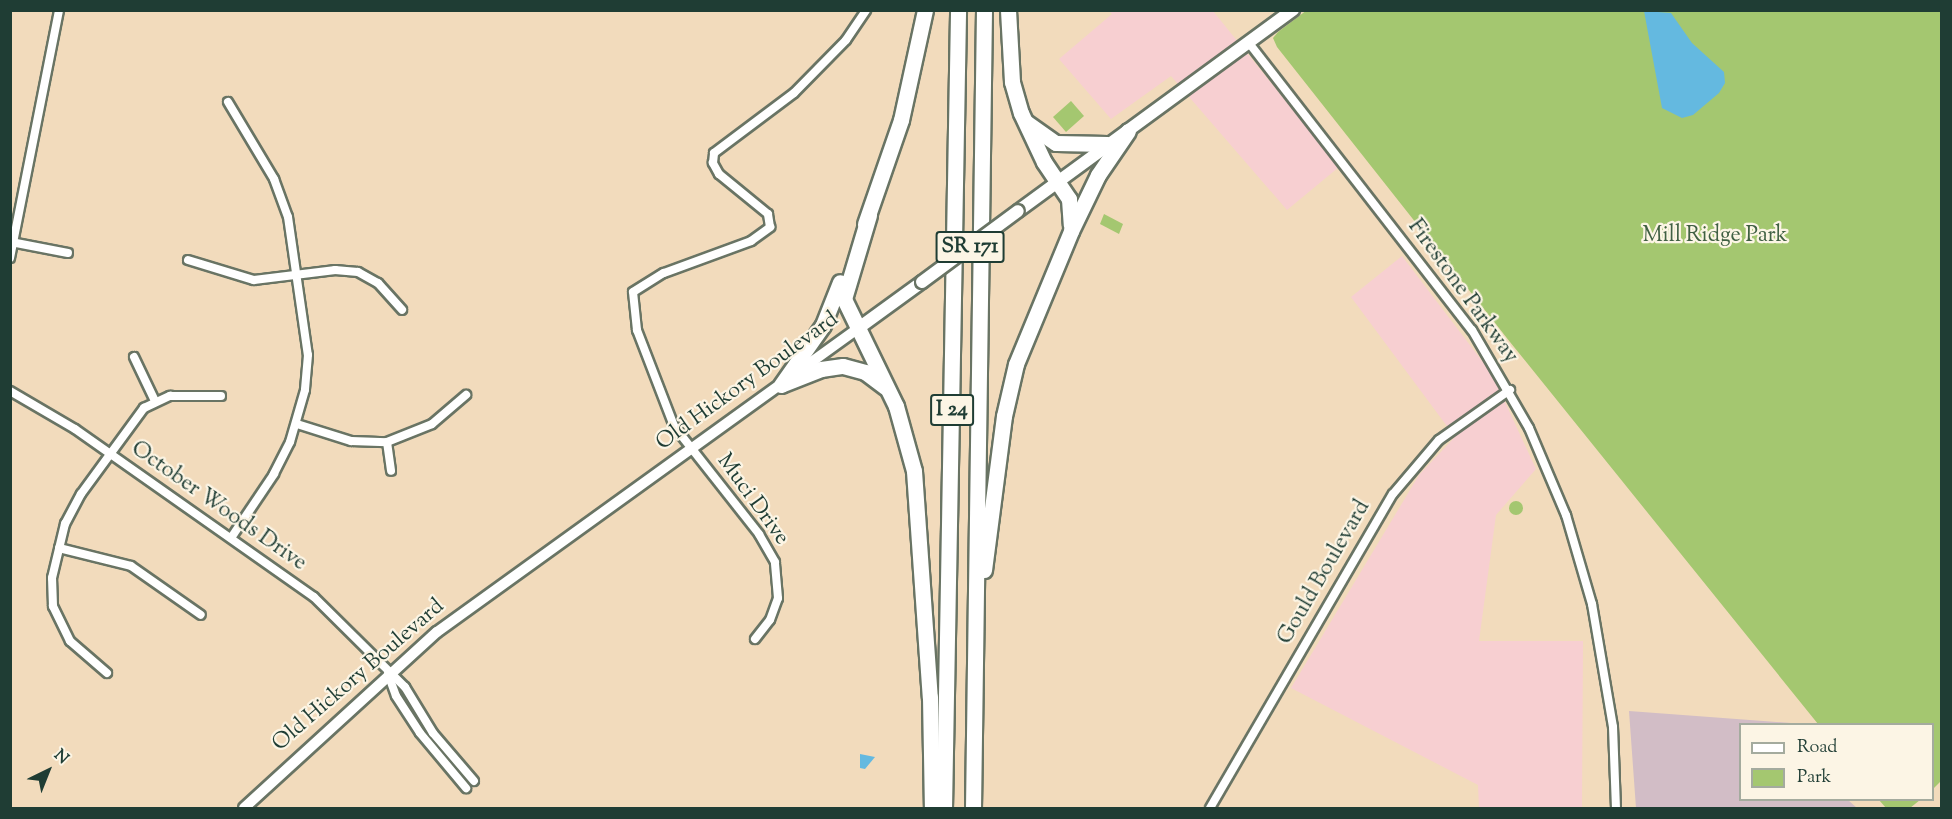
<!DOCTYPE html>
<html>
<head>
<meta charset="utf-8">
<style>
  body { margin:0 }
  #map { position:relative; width:1952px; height:819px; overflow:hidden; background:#f2dbbc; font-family:"Sorts Mill Goudy",serif }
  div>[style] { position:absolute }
  .built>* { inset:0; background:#f7cfd1 }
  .industrial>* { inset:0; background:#d2bdc6 }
  .green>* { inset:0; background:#a4c770 }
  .round { border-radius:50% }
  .water>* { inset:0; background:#64b9e0 }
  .roads { filter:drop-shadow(2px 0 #697464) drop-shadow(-2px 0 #697464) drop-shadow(0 2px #697464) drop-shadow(0 -2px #697464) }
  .street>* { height:8px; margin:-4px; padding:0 4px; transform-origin:4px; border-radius:4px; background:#fff }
  .secondary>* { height:10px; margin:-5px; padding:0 5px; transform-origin:5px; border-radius:5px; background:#fff }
  .primary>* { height:12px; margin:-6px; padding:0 6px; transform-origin:6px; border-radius:6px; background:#fff }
  .highway>* { height:15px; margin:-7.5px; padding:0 7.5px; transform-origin:7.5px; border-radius:7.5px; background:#fff }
  .bridges { filter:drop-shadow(2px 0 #697464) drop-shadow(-2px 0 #697464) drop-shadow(0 2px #697464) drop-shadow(0 -2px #697464) }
  .primary-bridge>* { height:12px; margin:-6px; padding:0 6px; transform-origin:6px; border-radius:6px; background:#fff }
  span { translate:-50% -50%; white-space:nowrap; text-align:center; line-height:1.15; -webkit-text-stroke:4.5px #fcf5e5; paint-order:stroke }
  .shield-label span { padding:2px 4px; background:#fcf5e5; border:2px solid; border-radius:4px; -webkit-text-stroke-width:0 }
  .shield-label { font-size:21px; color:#1f3d34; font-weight:700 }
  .park-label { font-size:22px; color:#406043 }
  .street-label { font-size:22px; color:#1f3d34 }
  .frame { position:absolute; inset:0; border:12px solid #1f3d34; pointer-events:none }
  .legend { position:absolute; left:1739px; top:723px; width:195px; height:78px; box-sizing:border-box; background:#fcf5e5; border:2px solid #a4ab9e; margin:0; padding:8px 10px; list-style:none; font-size:18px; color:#1f3d34 }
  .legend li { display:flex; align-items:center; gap:12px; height:30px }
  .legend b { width:30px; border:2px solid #a4ab9e }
  .north { position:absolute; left:18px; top:741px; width:60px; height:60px; -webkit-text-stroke:4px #fcf5e5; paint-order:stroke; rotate:43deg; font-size:16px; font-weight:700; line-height:24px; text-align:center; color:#1f3d34 }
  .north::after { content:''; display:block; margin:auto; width:21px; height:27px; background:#1f3d34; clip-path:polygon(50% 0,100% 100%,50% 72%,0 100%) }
</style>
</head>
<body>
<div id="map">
  <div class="built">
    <div style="clip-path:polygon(1109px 11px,1213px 11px,1339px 167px,1287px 210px,1171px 76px,1111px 119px,1059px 59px,1112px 14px)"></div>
    <div style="clip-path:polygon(1402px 256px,1492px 374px,1536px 469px,1496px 515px,1479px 641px,1583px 641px,1582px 808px,1479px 808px,1478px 785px,1291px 688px,1419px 475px,1455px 437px,1351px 297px)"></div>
  </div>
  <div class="industrial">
    <div style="clip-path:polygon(1629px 711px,1804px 724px,1740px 724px,1740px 800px,1848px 800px,1857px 808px,1636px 808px)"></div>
  </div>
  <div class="green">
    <div style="clip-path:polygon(1307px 10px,1941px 11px,1941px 781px,1933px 789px,1932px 724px,1818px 724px,1510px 342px,1277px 47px,1273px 38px,1278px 32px)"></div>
    <div style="clip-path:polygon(1071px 101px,1084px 116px,1066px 132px,1053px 117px)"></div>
    <div style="clip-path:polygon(1104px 214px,1123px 224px,1119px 234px,1100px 224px)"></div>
    <div class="round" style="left:1509px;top:501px;width:14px;height:14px"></div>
    <div style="clip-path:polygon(1879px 800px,1920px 800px,1910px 808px,1886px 808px)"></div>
  </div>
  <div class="water">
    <div style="clip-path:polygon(1644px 11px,1671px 13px,1692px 43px,1724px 72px,1725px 83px,1719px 93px,1693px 115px,1682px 118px,1662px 108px)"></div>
    <div style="clip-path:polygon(860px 754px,875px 757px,865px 769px,860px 768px)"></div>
  </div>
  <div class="roads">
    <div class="street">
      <div style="left:1249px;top:43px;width:363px;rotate:52.2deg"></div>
      <div style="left:1472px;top:330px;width:113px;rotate:59.8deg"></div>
      <div style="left:1529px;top:428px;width:95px;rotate:67deg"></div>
      <div style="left:1566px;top:515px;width:93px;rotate:73.7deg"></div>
      <div style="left:1592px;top:604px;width:125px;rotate:80.3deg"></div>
      <div style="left:1613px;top:727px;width:81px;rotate:87.9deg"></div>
      <div style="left:228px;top:102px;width:90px;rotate:59.1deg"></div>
      <div style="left:274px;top:179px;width:40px;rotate:69.8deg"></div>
      <div style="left:288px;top:217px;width:139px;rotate:81.8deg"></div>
      <div style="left:308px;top:355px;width:35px;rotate:95deg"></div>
      <div style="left:305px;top:390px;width:54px;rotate:106.1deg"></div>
      <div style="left:290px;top:442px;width:36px;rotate:117deg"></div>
      <div style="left:274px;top:474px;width:77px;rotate:123.9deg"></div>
      <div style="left:11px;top:242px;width:58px;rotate:10.9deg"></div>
      <div style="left:10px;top:258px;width:253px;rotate:-78.8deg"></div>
      <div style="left:188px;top:260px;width:69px;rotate:16.9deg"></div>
      <div style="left:254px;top:280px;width:82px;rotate:-7deg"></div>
      <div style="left:335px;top:270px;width:23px;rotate:5deg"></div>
      <div style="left:358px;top:272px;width:23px;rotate:29deg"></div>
      <div style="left:378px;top:283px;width:36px;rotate:48deg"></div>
      <div style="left:134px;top:357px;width:49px;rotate:64.5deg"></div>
      <div style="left:10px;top:391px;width:75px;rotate:30.3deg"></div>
      <div style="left:75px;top:429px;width:292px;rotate:35.1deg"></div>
      <div style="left:314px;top:597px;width:128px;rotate:44.7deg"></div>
      <div style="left:405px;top:687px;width:54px;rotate:58.7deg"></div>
      <div style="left:433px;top:733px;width:63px;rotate:49.5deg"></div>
      <div style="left:297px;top:424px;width:57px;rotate:17.5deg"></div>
      <div style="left:351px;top:441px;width:36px;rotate:2deg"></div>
      <div style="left:387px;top:442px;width:48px;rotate:-21.8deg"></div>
      <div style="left:432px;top:424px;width:45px;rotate:-40.5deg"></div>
      <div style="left:387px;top:442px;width:29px;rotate:82deg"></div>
      <div style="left:59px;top:548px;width:74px;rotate:14deg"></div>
      <div style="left:131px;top:566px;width:85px;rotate:35deg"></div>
      <div style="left:755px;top:639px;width:24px;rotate:-52deg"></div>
      <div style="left:770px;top:620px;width:23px;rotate:-70deg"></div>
      <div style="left:778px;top:598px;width:36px;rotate:-95deg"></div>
      <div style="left:775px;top:562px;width:32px;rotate:-120deg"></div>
      <div style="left:759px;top:534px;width:137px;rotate:-128.2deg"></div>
      <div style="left:674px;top:426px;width:103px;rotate:-111.1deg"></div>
      <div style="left:637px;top:330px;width:38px;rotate:-96deg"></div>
      <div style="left:633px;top:292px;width:36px;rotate:-32deg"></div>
      <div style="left:664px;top:273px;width:93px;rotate:-20.2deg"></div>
      <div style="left:751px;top:241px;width:24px;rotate:-36deg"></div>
      <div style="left:770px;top:227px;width:13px;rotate:-99deg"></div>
      <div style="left:768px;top:214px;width:63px;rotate:-140.8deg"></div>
      <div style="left:719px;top:174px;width:13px;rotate:-119deg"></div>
      <div style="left:713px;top:163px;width:10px;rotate:-84deg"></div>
      <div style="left:714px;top:153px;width:100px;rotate:-36.9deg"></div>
      <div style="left:794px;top:93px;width:74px;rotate:-45.5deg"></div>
      <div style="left:846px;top:40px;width:36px;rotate:-56deg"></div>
      <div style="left:107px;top:673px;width:49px;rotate:-139.1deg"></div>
      <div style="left:70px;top:641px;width:39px;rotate:-116deg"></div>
      <div style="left:53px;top:606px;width:28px;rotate:-92deg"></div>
      <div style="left:52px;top:578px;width:56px;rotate:-76.5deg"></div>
      <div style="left:65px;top:524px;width:34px;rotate:-62deg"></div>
      <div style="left:81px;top:494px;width:107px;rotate:-53.8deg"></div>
      <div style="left:144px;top:408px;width:29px;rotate:-25deg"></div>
      <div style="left:170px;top:396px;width:51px"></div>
      <div style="left:388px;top:674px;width:23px;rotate:70deg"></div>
      <div style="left:396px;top:696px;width:44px;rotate:57deg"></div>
      <div style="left:420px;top:733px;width:72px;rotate:50.1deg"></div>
      <div style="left:1210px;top:808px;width:363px;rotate:-59.8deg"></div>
      <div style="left:1393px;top:494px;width:71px;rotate:-49.6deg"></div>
      <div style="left:1439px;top:440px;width:87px;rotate:-35.2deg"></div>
    </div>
    <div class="secondary">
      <div style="left:244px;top:808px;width:261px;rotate:-42.4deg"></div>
      <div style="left:437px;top:632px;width:521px;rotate:-35.79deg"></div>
    </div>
    <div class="primary">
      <div style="left:1018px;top:211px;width:341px;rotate:-36.2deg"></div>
      <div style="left:860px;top:327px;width:77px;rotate:-36deg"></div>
    </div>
    <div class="highway">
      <div style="left:1008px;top:10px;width:72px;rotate:86.8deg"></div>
      <div style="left:1012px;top:82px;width:32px;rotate:74deg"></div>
      <div style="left:1021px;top:113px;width:54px;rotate:64.9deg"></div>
      <div style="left:1044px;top:162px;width:45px;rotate:56deg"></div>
      <div style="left:1069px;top:199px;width:26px;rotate:86deg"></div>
      <div style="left:1027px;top:123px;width:35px;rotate:35deg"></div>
      <div style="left:1056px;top:143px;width:51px;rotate:1.1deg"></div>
      <div style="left:869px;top:215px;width:88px;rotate:106.6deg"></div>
      <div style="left:844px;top:299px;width:119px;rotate:64.1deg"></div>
      <div style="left:896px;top:406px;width:67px;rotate:74.5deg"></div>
      <div style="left:914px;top:471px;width:227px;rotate:86deg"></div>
      <div style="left:930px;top:697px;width:111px;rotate:89deg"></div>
      <div style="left:865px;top:224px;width:110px;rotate:-70.9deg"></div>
      <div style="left:901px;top:120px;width:113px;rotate:-77.7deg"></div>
      <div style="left:783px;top:384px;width:41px;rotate:-21.5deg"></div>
      <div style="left:821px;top:369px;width:22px;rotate:-8deg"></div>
      <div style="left:843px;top:366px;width:23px;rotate:15deg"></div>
      <div style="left:865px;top:372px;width:25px;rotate:37deg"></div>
      <div style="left:781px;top:385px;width:73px;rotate:-55deg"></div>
      <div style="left:823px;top:325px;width:46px;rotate:-68.4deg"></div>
      <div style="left:984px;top:570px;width:155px;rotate:-82.6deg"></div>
      <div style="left:1004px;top:416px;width:53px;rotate:-77deg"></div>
      <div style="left:1016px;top:364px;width:144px;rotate:-67.5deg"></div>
      <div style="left:1071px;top:231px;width:62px;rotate:-64.3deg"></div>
      <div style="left:1098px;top:175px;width:53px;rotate:-55.7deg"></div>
      <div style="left:944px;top:808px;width:798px;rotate:-88.99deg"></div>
      <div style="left:973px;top:808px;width:798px;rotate:-89.21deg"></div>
    </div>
  </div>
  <div class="bridges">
    <div class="primary-bridge">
      <div style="left:922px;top:282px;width:119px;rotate:-36.5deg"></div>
    </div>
  </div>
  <div class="shield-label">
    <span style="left:970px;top:247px">SR 171</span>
    <span style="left:952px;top:410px">I 24</span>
  </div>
  <div class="park-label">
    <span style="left:1715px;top:237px">Mill Ridge Park</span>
  </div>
  <div class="street-label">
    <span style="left:1462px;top:292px;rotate:54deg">Firestone Parkway</span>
    <span style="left:748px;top:382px;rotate:-36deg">Old Hickory Boulevard</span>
    <span style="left:752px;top:500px;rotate:54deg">Muci Drive</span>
    <span style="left:218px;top:507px;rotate:35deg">October Woods Drive</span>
    <span style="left:1325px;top:573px;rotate:-60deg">Gould Boulevard</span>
    <span style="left:359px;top:676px;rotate:-41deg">Old Hickory Boulevard</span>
  </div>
  <div class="frame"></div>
  <ul class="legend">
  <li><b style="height:8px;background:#fff"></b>Road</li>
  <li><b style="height:16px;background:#a4c770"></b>Park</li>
  </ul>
  <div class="north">N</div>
</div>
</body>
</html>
